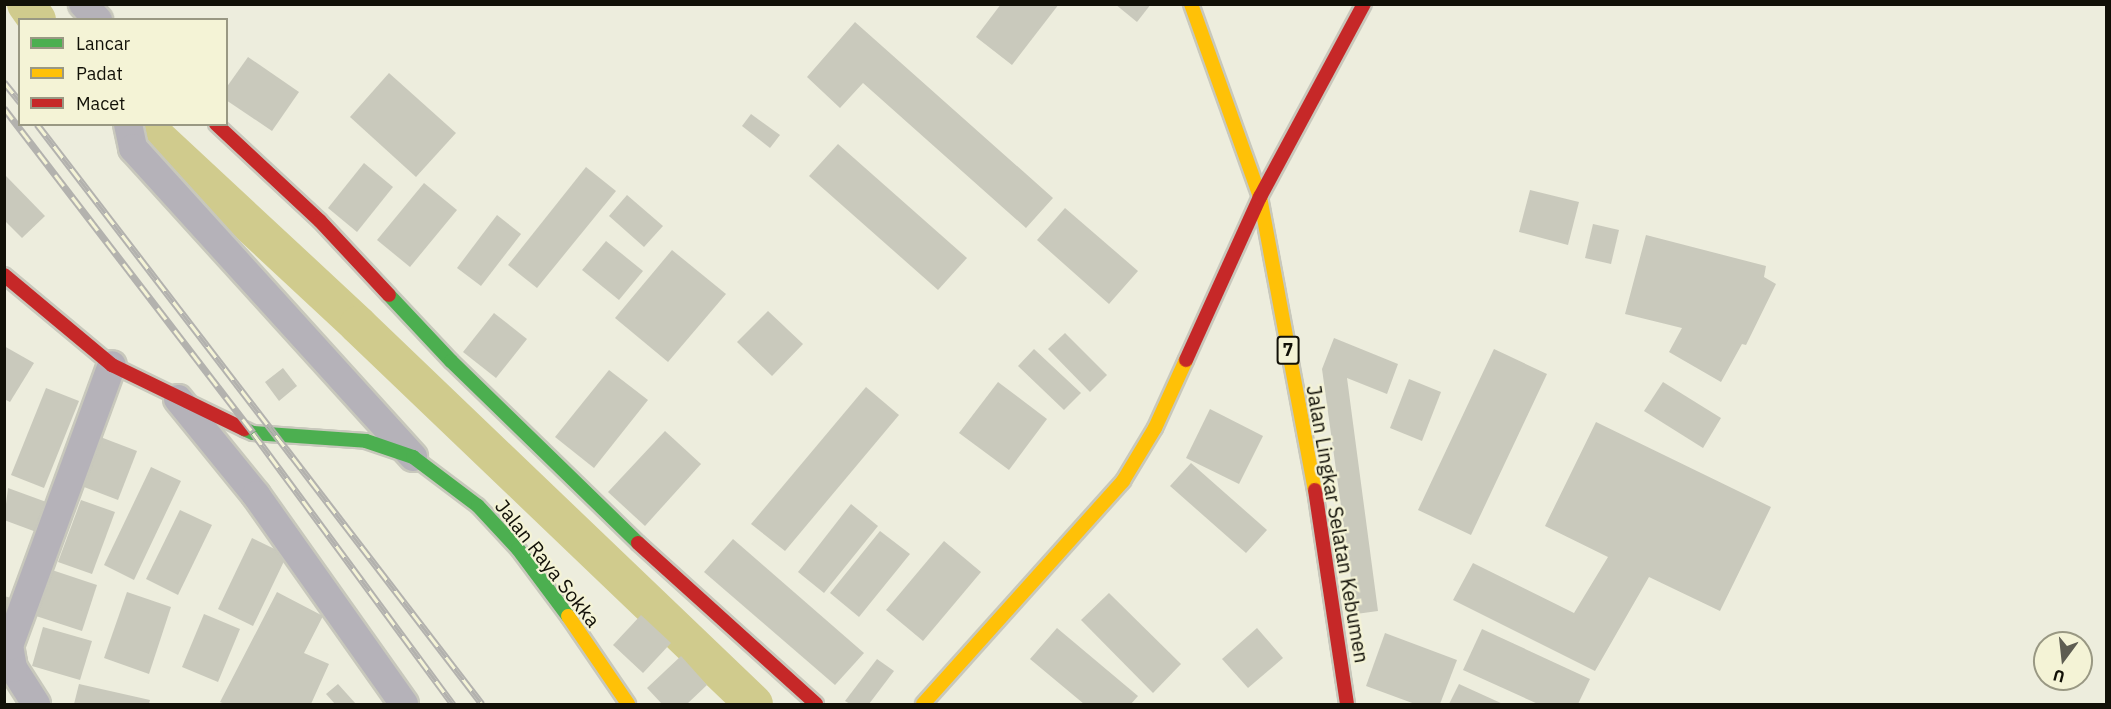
<!DOCTYPE html>
<html>
<head>
<meta charset="utf-8">
<style>
  body { margin:0 }
  #map { position:relative; width:2111px; height:709px; overflow:hidden; background:#ededdd; font-family:"IBM Plex Sans",sans-serif }
  div>[style] { position:absolute }
  .canal>* { height:38px; margin:-19px; padding:0 19px; transform-origin:19px; border-radius:19px; background:#d0cb8d }
  .building>* { inset:0; background:#c9c9bc }
  .roads { filter:drop-shadow(2px 0 #c8c8bc) drop-shadow(-2px 0 #c8c8bc) drop-shadow(0 2px #c8c8bc) drop-shadow(0 -2px #c8c8bc) }
  .street>* { height:28px; margin:-14px; padding:0 14px; transform-origin:14px; border-radius:14px; background:#b5b2b9 }
  .fast>* { height:14px; margin:-7px; padding:0 7px; transform-origin:7px; border-radius:7px; background:#4caf50 }
  .slow>* { height:14px; margin:-7px; padding:0 7px; transform-origin:7px; border-radius:7px; background:#ffc107 }
  .jam>* { height:14px; margin:-7px; padding:0 7px; transform-origin:7px; border-radius:7px; background:#c62828 }
  .rail>* { height:7px; margin-top:-3.5px; transform-origin:0; background:repeating-linear-gradient(90deg,#f4f3d6 0 14px,#b3b2ae 0 28px); box-sizing:border-box; border-block:2px solid #b3b2ae }
  span { translate:-50% -50%; white-space:nowrap; text-align:center; line-height:1.15; -webkit-text-stroke:4.5px #f4f3d6; paint-order:stroke }
  .shield-label span { padding:2px 4px; background:#f4f3d6; border:2px solid; border-radius:4px; -webkit-text-stroke-width:0 }
  .shield-label { font-size:18px; color:#111007; font-weight:700 }
  .street-label { font-size:20px; color:#111007 }
  .frame { position:absolute; inset:0; border:6px solid #111007; pointer-events:none }
  .legend { position:absolute; left:18px; top:18px; width:210px; height:108px; box-sizing:border-box; background:#f4f3d6; border:2px solid #999883; margin:0; padding:8px 10px; list-style:none; font-size:18px; color:#111007 }
  .legend li { display:flex; align-items:center; gap:12px; height:30px }
  .legend b { width:30px; border:2px solid #999883 }
  .north { position:absolute; left:2033px; top:631px; width:60px; height:60px; box-sizing:border-box; background:#f4f3d6; border:2px solid #999883; border-radius:50%; rotate:195deg; font-size:16px; font-weight:700; line-height:24px; text-align:center; color:#111007 }
  .north::after { content:''; display:block; margin:auto; width:21px; height:27px; background:#5e5d52; clip-path:polygon(50% 0,100% 100%,50% 72%,0 100%) }
</style>
</head>
<body>
<div id="map">
  <div class="canal">
    <div style="left:26px;top:4px;width:19px;rotate:55deg"></div>
    <div style="left:142px;top:124px;width:295px;rotate:42.9deg"></div>
    <div style="left:358px;top:325px;width:548px;rotate:43.74deg"></div>
  </div>
  <div class="building">
    <div style="clip-path:polygon(1001px 4px,1059px 4px,1012px 65px,976px 37px)"></div>
    <div style="clip-path:polygon(1115px 4px,1151px 4px,1137px 22px)"></div>
    <div style="clip-path:polygon(855px 22px,1053px 198px,1026px 228px,863px 83px,840px 108px,807px 77px)"></div>
    <div style="clip-path:polygon(248px 57px,299px 92px,272px 131px,226px 100px,226px 88px)"></div>
    <div style="clip-path:polygon(389px 73px,456px 133px,416px 177px,350px 117px)"></div>
    <div style="clip-path:polygon(751px 114px,780px 135px,770px 148px,742px 126px)"></div>
    <div style="clip-path:polygon(838px 144px,967px 258px,938px 290px,809px 176px)"></div>
    <div style="clip-path:polygon(364px 163px,393px 187px,357px 232px,328px 208px)"></div>
    <div style="clip-path:polygon(586px 167px,616px 191px,537px 288px,508px 265px)"></div>
    <div style="clip-path:polygon(6px 176px,45px 216px,22px 238px,5px 221px)"></div>
    <div style="clip-path:polygon(424px 183px,457px 210px,410px 267px,377px 240px)"></div>
    <div style="clip-path:polygon(1530px 190px,1579px 202px,1568px 245px,1519px 232px)"></div>
    <div style="clip-path:polygon(627px 195px,663px 226px,644px 247px,609px 216px)"></div>
    <div style="clip-path:polygon(1065px 208px,1138px 271px,1109px 304px,1037px 240px)"></div>
    <div style="clip-path:polygon(497px 215px,521px 234px,481px 286px,457px 268px)"></div>
    <div style="clip-path:polygon(1593px 224px,1619px 230px,1611px 264px,1585px 258px)"></div>
    <div style="clip-path:polygon(1646px 235px,1766px 266px,1764px 277px,1776px 284px,1746px 345px,1742px 344px,1721px 382px,1669px 352px,1682px 328px,1625px 314px)"></div>
    <div style="clip-path:polygon(606px 241px,643px 271px,619px 300px,582px 270px)"></div>
    <div style="clip-path:polygon(672px 250px,726px 294px,668px 362px,615px 318px)"></div>
    <div style="clip-path:polygon(768px 311px,803px 344px,772px 376px,737px 342px)"></div>
    <div style="clip-path:polygon(494px 313px,527px 339px,496px 378px,463px 352px)"></div>
    <div style="clip-path:polygon(1065px 333px,1107px 375px,1090px 392px,1048px 349px)"></div>
    <div style="clip-path:polygon(1334px 338px,1398px 364px,1387px 394px,1347px 378px,1378px 611px,1356px 614px,1322px 369px)"></div>
    <div style="clip-path:polygon(4px 346px,34px 363px,10px 402px,4px 399px)"></div>
    <div style="clip-path:polygon(1034px 349px,1081px 393px,1064px 410px,1018px 366px)"></div>
    <div style="clip-path:polygon(1494px 349px,1547px 374px,1471px 535px,1418px 510px)"></div>
    <div style="clip-path:polygon(283px 368px,297px 386px,279px 401px,265px 382px)"></div>
    <div style="clip-path:polygon(609px 370px,648px 400px,594px 468px,555px 437px)"></div>
    <div style="clip-path:polygon(1409px 379px,1441px 392px,1422px 441px,1390px 428px)"></div>
    <div style="clip-path:polygon(998px 382px,1047px 419px,1009px 470px,959px 433px)"></div>
    <div style="clip-path:polygon(1663px 382px,1721px 418px,1703px 448px,1644px 411px)"></div>
    <div style="clip-path:polygon(866px 387px,899px 415px,785px 551px,751px 524px)"></div>
    <div style="clip-path:polygon(46px 388px,79px 401px,44px 488px,11px 475px)"></div>
    <div style="clip-path:polygon(1210px 409px,1263px 436px,1239px 484px,1186px 458px)"></div>
    <div style="clip-path:polygon(1596px 422px,1771px 507px,1720px 611px,1649px 577px,1595px 671px,1453px 600px,1473px 563px,1574px 613px,1608px 557px,1545px 526px)"></div>
    <div style="clip-path:polygon(665px 431px,701px 464px,645px 526px,608px 492px)"></div>
    <div style="clip-path:polygon(90px 433px,137px 451px,118px 500px,71px 482px)"></div>
    <div style="clip-path:polygon(1191px 463px,1267px 530px,1246px 553px,1170px 486px)"></div>
    <div style="clip-path:polygon(151px 467px,181px 481px,134px 580px,104px 565px)"></div>
    <div style="clip-path:polygon(8px 488px,49px 503px,39px 533px,4px 520px)"></div>
    <div style="clip-path:polygon(81px 500px,115px 512px,92px 574px,58px 562px)"></div>
    <div style="clip-path:polygon(851px 504px,878px 526px,824px 593px,798px 572px)"></div>
    <div style="clip-path:polygon(180px 510px,212px 525px,178px 595px,146px 579px)"></div>
    <div style="clip-path:polygon(880px 531px,910px 554px,859px 617px,830px 593px)"></div>
    <div style="clip-path:polygon(252px 538px,287px 555px,253px 626px,218px 609px)"></div>
    <div style="clip-path:polygon(733px 539px,864px 653px,835px 685px,704px 572px)"></div>
    <div style="clip-path:polygon(944px 541px,981px 572px,923px 641px,886px 610px)"></div>
    <div style="clip-path:polygon(52px 570px,97px 585px,82px 631px,36px 616px)"></div>
    <div style="clip-path:polygon(127px 592px,171px 607px,149px 674px,104px 658px)"></div>
    <div style="clip-path:polygon(277px 592px,323px 616px,304px 653px,329px 664px,311px 704px,225px 704px,220px 702px)"></div>
    <div style="clip-path:polygon(1109px 593px,1181px 664px,1153px 693px,1081px 620px)"></div>
    <div style="clip-path:polygon(4px 596px,11px 598px,5px 617px,4px 617px)"></div>
    <div style="clip-path:polygon(204px 614px,240px 629px,218px 682px,182px 667px)"></div>
    <div style="clip-path:polygon(641px 615px,671px 643px,643px 673px,613px 645px)"></div>
    <div style="clip-path:polygon(43px 627px,92px 641px,80px 680px,32px 666px)"></div>
    <div style="clip-path:polygon(1057px 628px,1138px 696px,1131px 704px,1084px 704px,1030px 659px)"></div>
    <div style="clip-path:polygon(1257px 628px,1283px 658px,1248px 688px,1222px 659px)"></div>
    <div style="clip-path:polygon(1482px 629px,1590px 679px,1578px 704px,1538px 704px,1463px 670px)"></div>
    <div style="clip-path:polygon(1385px 633px,1457px 660px,1440px 704px,1415px 704px,1366px 686px)"></div>
    <div style="clip-path:polygon(681px 656px,707px 685px,687px 704px,662px 704px,647px 688px)"></div>
    <div style="clip-path:polygon(877px 659px,894px 671px,869px 704px,850px 704px,845px 701px)"></div>
    <div style="clip-path:polygon(79px 684px,150px 700px,149px 704px,74px 704px)"></div>
    <div style="clip-path:polygon(338px 684px,356px 704px,335px 704px,326px 694px)"></div>
    <div style="clip-path:polygon(1459px 684px,1503px 704px,1449px 704px)"></div>
  </div>
  <div class="roads">
    <div class="street">
      <div style="left:83px;top:4px;width:22px;rotate:47deg"></div>
      <div style="left:128px;top:124px;width:25px;rotate:78deg"></div>
      <div style="left:133px;top:148px;width:417px;rotate:47.8deg"></div>
      <div style="left:178px;top:399px;width:124px;rotate:50.9deg"></div>
      <div style="left:256px;top:495px;width:256px;rotate:54.7deg"></div>
      <div style="left:36px;top:704px;width:43px;rotate:-122.6deg"></div>
      <div style="left:13px;top:668px;width:22px;rotate:-100deg"></div>
      <div style="left:9px;top:646px;width:299px;rotate:-69.9deg"></div>
    </div>
    <div class="fast">
      <div style="left:389px;top:295px;width:91px;rotate:46.8deg"></div>
      <div style="left:451px;top:361px;width:261px;rotate:44.2deg"></div>
      <div style="left:244px;top:429px;width:10px;rotate:24deg"></div>
      <div style="left:253px;top:433px;width:113px;rotate:4deg"></div>
      <div style="left:366px;top:441px;width:50px;rotate:18.8deg"></div>
      <div style="left:413px;top:457px;width:81px;rotate:37deg"></div>
      <div style="left:478px;top:506px;width:59px;rotate:47.1deg"></div>
      <div style="left:518px;top:549px;width:84px;rotate:53.3deg"></div>
    </div>
    <div class="slow">
      <div style="left:1191px;top:4px;width:205px;rotate:70.3deg"></div>
      <div style="left:1260px;top:197px;width:298px;rotate:79.4deg"></div>
      <div style="left:568px;top:616px;width:107px;rotate:55.7deg"></div>
      <div style="left:923px;top:704px;width:300px;rotate:-48.1deg"></div>
      <div style="left:1123px;top:481px;width:62px;rotate:-58.9deg"></div>
      <div style="left:1155px;top:428px;width:75px;rotate:-65.5deg"></div>
    </div>
    <div class="jam">
      <div style="left:216px;top:124px;width:142px;rotate:43deg"></div>
      <div style="left:320px;top:221px;width:101px;rotate:47deg"></div>
      <div style="left:4px;top:275px;width:141px;rotate:39.8deg"></div>
      <div style="left:112px;top:365px;width:147px;rotate:25.9deg"></div>
      <div style="left:1186px;top:360px;width:179px;rotate:-65.6deg"></div>
      <div style="left:1260px;top:197px;width:219px;rotate:-61.7deg"></div>
      <div style="left:1315px;top:490px;width:216px;rotate:81.5deg"></div>
      <div style="left:638px;top:543px;width:240px;rotate:42.1deg"></div>
    </div>
  </div>
  <div class="rail">
    <div style="left:4px;top:82px;width:26px;rotate:51deg"></div>
    <div style="left:4px;top:108px;width:409px;rotate:52.5deg"></div>
    <div style="left:253px;top:433px;width:337px;rotate:53.6deg"></div>
    <div style="left:37px;top:124px;width:731px;rotate:52.5deg"></div>
  </div>
  <div class="shield-label">
    <span style="left:1288px;top:350px">7</span>
  </div>
  <div class="street-label">
    <span style="left:1338px;top:524px;rotate:80deg">Jalan Lingkar Selatan Kebumen</span>
    <span style="left:548px;top:563px;rotate:52deg">Jalan Raya Sokka</span>
  </div>
  <div class="frame"></div>
  <ul class="legend">
  <li><b style="height:8px;background:#4caf50"></b>Lancar</li>
  <li><b style="height:8px;background:#ffc107"></b>Padat</li>
  <li><b style="height:8px;background:#c62828"></b>Macet</li>
  </ul>
  <div class="north">U</div>
</div>
</body>
</html>
